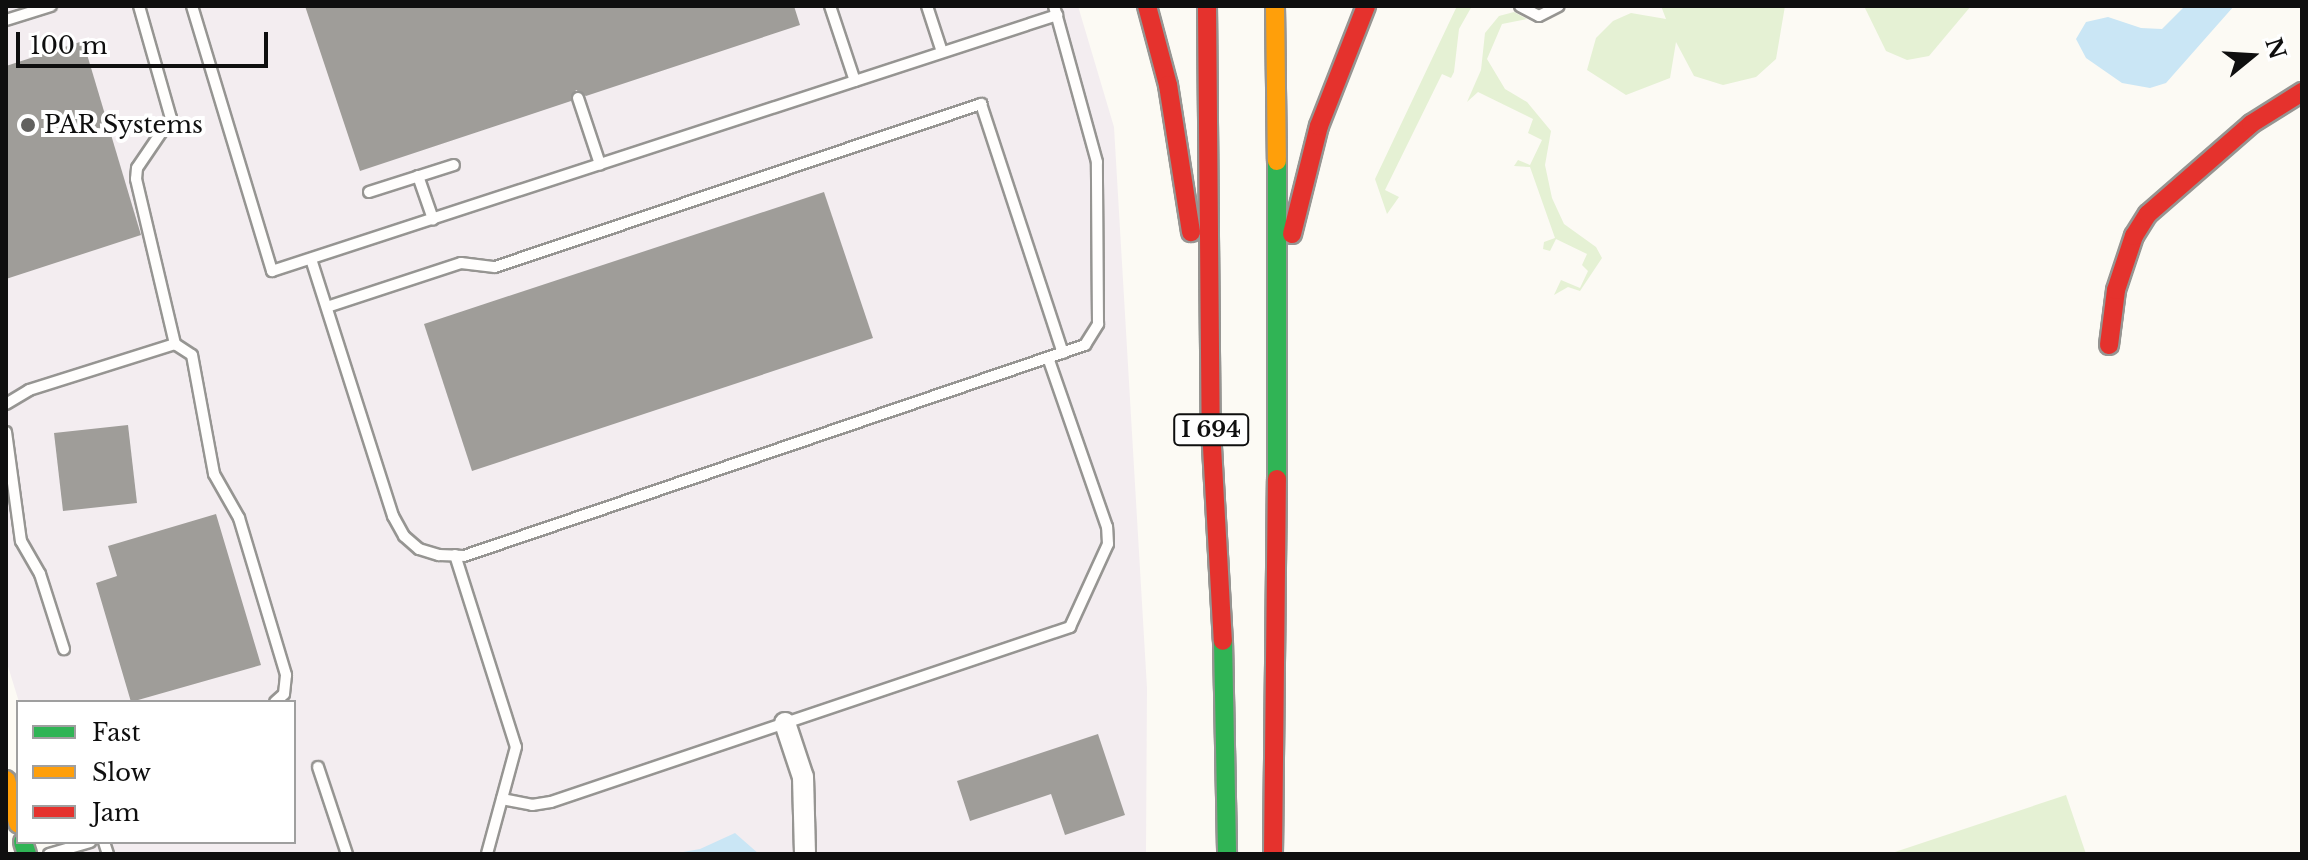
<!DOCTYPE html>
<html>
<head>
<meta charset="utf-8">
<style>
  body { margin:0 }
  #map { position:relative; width:2308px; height:860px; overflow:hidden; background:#fcfaf4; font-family:"Libre Baskerville",serif }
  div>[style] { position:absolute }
  .industrial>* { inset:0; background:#f3edf0 }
  .green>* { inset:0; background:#e5f1d4 }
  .water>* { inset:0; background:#cae6f5 }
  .building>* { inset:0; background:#9f9d99 }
  .roads { filter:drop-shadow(2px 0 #969592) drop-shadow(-2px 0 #969592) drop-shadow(0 2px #969592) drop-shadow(0 -2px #969592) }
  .lane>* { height:10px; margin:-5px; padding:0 5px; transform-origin:5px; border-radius:5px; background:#fffefd }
  .street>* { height:20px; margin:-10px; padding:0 10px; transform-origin:10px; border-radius:10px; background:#fffefd }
  .fast>* { height:18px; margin:-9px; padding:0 9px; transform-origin:9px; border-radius:9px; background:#30b455 }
  .slow>* { height:18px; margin:-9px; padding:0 9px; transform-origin:9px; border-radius:9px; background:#ff9f0a }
  .jam>* { height:18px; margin:-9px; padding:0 9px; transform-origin:9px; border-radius:9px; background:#e5322d }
  .dots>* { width:22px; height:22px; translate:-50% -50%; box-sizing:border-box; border:4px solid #fff; border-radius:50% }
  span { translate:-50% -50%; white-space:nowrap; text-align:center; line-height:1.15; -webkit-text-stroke:8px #fff; paint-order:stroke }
  .shield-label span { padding:2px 6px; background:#fff; border:2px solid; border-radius:6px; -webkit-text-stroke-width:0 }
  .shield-label { font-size:22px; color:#0f0f0f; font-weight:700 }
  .poi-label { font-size:24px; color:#0f0f0f }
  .left { translate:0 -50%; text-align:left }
  .frame { position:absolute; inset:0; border:8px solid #0f0f0f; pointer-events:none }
  .legend { position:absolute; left:16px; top:700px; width:280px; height:144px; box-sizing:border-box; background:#fff; border:2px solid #9f9f9f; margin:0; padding:10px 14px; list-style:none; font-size:24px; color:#0f0f0f }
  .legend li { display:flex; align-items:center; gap:16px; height:40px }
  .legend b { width:40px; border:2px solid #9f9f9f }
  .north { position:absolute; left:2212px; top:16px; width:80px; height:80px; -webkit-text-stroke:6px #fff; paint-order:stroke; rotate:72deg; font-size:22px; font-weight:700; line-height:32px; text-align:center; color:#0f0f0f }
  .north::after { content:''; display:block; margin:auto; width:28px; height:36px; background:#0f0f0f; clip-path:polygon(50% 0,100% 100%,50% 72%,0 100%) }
  .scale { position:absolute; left:16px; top:32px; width:252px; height:36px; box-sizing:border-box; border:4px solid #0f0f0f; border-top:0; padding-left:10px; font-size:24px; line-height:28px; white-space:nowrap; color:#0f0f0f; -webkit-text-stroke:6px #fff; paint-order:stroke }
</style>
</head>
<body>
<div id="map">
  <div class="industrial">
    <div style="clip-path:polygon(6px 6px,1078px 6px,1114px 127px,1147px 688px,1146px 854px,66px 854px,62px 842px,294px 842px,294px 702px,19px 702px,6px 660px)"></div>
  </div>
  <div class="green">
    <div style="clip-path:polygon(1457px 6px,1472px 6px,1459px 29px,1454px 72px,1451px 78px,1442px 74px,1385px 190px,1399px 197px,1387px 214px,1375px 179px)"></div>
    <div style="clip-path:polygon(1661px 6px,1785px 6px,1776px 59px,1756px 77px,1723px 85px,1694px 76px,1676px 42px,1670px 78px,1626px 95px,1587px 70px,1596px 38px,1613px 21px,1631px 13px,1666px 19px)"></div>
    <div style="clip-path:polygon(1864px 6px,1971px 6px,1929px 56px,1907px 60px,1886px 51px)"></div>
    <div style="clip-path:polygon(1514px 12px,1527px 19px,1502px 24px,1487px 59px,1505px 89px,1527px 102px,1551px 131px,1545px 165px,1552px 198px,1564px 224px,1596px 247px,1602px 258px,1580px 291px,1568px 287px,1554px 295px,1561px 280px,1580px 288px,1588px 271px,1582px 265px,1587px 254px,1556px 239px,1550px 251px,1543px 249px,1544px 242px,1555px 238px,1530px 167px,1514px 166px,1518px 160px,1530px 165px,1542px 140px,1528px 133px,1533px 119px,1478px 92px,1467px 102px,1481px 70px,1485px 33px,1499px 16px)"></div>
    <div style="clip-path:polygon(2066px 795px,2086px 854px,1889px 854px)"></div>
  </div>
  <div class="water">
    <div style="clip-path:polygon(2185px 6px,2234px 6px,2166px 83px,2150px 88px,2122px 83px,2086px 58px,2076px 39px,2086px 22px,2108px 17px,2141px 28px,2162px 29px)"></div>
    <div style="clip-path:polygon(735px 833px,759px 854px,672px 854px,700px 849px)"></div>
  </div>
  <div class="building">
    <div style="clip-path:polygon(305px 6px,794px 6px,800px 25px,586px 96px,576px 90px,571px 101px,360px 171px)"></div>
    <div style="clip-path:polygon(83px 41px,141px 235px,6px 279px,6px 66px)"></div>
    <div style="clip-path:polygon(824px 192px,873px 338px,472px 471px,424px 324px)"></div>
    <div style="clip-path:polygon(128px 425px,137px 503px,63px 511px,54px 433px)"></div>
    <div style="clip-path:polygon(216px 514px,261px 665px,131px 702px,96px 583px,117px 576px,108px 546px)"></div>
    <div style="clip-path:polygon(1098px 734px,1125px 815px,1065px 835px,1051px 794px,970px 821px,957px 781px)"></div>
  </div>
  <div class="roads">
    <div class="lane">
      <div style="left:139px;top:6px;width:116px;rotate:74.1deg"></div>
      <div style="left:171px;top:118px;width:60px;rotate:124.2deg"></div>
      <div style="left:137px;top:168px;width:11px;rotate:95deg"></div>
      <div style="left:136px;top:179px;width:170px;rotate:76.7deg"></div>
      <div style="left:192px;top:6px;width:277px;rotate:73.2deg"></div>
      <div style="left:272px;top:271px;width:826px;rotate:-18.06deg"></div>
      <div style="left:830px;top:6px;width:79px;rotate:71.6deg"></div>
      <div style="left:927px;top:6px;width:48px;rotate:71.9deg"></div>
      <div style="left:1520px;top:6px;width:21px;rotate:28deg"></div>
      <div style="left:1539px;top:16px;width:22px;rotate:-27deg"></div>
      <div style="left:6px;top:20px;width:47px;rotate:-17.3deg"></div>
      <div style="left:578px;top:98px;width:70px;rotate:71.6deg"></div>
      <div style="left:418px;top:176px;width:46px;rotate:70.8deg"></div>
      <div style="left:369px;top:192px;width:89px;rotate:-17.6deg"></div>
      <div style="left:311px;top:259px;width:270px;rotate:72.3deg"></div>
      <div style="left:393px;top:516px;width:23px;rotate:61deg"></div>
      <div style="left:404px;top:536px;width:20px;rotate:41deg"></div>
      <div style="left:419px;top:549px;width:21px;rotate:17deg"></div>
      <div style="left:439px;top:555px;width:25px;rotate:2deg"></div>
      <div style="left:464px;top:556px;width:656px;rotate:-18.77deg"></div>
      <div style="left:1085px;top:345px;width:25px;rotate:-58deg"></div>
      <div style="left:1098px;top:324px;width:162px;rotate:-90.4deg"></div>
      <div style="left:1097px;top:162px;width:162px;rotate:-105.4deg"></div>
      <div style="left:327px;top:307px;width:141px;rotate:-18.2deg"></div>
      <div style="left:461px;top:263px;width:34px;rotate:7deg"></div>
      <div style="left:495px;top:267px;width:513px;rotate:-18.54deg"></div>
      <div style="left:981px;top:104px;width:262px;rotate:71.8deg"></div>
      <div style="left:6px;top:404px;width:27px;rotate:-31deg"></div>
      <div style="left:29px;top:390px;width:153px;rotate:-17.5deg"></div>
      <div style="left:175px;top:344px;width:20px;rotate:33deg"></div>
      <div style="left:192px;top:355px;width:121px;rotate:79.5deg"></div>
      <div style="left:214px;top:474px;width:51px;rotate:60.4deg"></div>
      <div style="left:239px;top:518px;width:164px;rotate:73.3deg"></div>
      <div style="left:286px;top:675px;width:19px;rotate:96deg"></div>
      <div style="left:284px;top:694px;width:12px;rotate:138deg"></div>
      <div style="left:6px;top:432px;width:110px;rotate:82.2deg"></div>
      <div style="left:21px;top:541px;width:38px;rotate:60deg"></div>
      <div style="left:40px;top:574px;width:79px;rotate:72.3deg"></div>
      <div style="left:455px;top:555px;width:201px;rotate:72.4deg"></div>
      <div style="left:516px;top:747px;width:111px;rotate:105.2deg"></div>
      <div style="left:318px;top:767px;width:92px;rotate:71.6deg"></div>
      <div style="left:502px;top:799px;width:31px;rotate:11deg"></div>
      <div style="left:532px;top:805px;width:19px;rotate:-9deg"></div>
      <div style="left:551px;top:802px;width:548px;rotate:-18.63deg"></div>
      <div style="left:1070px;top:627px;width:91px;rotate:-65.4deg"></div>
      <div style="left:1108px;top:544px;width:17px;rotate:-93deg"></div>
      <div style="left:1107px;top:527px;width:179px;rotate:-109.2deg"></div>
      <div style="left:104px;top:842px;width:13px;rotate:72deg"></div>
      <div style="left:49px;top:854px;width:43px;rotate:-16.3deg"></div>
    </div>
    <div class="street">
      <div style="left:785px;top:723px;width:57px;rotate:71.6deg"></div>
      <div style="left:803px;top:777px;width:77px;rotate:88.5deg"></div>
    </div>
    <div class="fast">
      <div style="left:1277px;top:161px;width:318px;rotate:90deg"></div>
      <div style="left:1223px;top:641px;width:213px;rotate:88.9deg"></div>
      <div style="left:23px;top:842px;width:13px;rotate:72deg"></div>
    </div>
    <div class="slow">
      <div style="left:1275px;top:6px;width:155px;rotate:89.3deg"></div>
      <div style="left:6px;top:780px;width:45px;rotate:74.4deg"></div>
    </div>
    <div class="jam">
      <div style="left:1147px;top:6px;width:82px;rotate:75.1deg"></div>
      <div style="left:1168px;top:85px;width:149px;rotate:81.1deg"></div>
      <div style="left:1207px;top:6px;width:423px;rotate:89.5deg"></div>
      <div style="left:1211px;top:429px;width:212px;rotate:86.8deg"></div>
      <div style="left:1292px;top:234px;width:111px;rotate:-76deg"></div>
      <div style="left:1319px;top:126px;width:129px;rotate:-68.6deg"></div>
      <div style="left:2109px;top:345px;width:55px;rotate:-82.7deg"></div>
      <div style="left:2116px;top:290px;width:57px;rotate:-71.6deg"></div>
      <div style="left:2134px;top:236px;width:26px;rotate:-58deg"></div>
      <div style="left:2148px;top:214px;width:137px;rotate:-41.1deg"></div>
      <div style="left:2251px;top:124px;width:60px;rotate:-32.1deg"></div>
      <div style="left:1273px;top:854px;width:375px;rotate:-89.4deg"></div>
    </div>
  </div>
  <div class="dots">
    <div style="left:28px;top:125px;background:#62615f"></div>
  </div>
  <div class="shield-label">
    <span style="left:1211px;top:430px">I 694</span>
  </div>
  <div class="poi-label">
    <span class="left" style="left:44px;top:125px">PAR Systems</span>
  </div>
  <div class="frame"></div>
  <ul class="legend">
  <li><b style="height:10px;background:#30b455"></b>Fast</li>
  <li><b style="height:10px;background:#ff9f0a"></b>Slow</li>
  <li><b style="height:10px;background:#e5322d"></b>Jam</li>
  </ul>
  <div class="north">N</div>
  <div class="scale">100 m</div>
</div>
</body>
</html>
